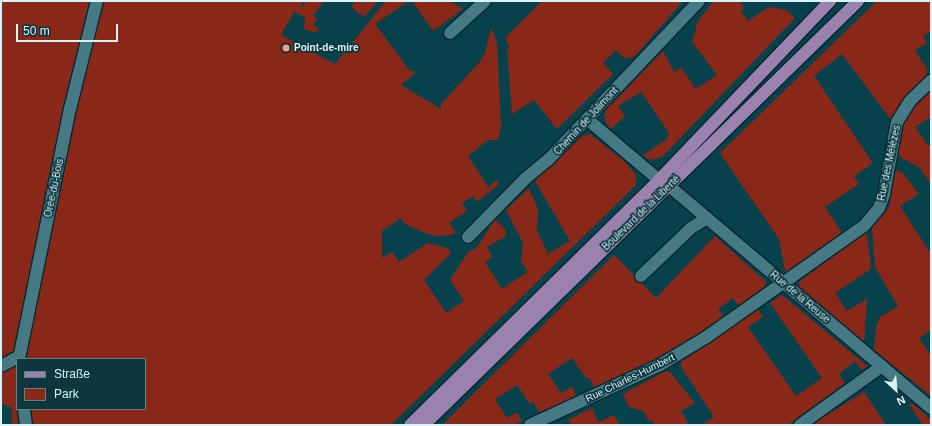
<!DOCTYPE html>
<html>
<head>
<meta charset="utf-8">
<style>
  body { margin:0 }
  #map { position:relative; width:932px; height:426px; overflow:hidden; background:#07424c; font-family:Helvetica,sans-serif }
  div>[style] { position:absolute }
  .green>* { inset:0; background:#892818 }
  .roads { filter:drop-shadow(1px 0 #00272e) drop-shadow(-1px 0 #00272e) drop-shadow(0 1px #00272e) drop-shadow(0 -1px #00272e) }
  .minor>* { height:12px; margin:-6px; padding:0 6px; transform-origin:6px; border-radius:6px; background:#457983 }
  .major>* { height:12px; margin:-6px; padding:0 6px; transform-origin:6px; border-radius:6px; background:#9b81ad }
  .dots>* { width:11px; height:11px; translate:-50% -50%; box-sizing:border-box; border:2px solid #0d363e; border-radius:50% }
  span { translate:-50% -50%; white-space:nowrap; text-align:center; line-height:1.15; -webkit-text-stroke:3.5px #0d363e; paint-order:stroke }
  .poi-label { font-size:10px; color:#d9f4f9; font-weight:700 }
  .left { translate:0 -50%; text-align:left }
  .street-label { font-size:10px; color:#d9f4f9 }
  .frame { position:absolute; inset:0; border:2px solid #d9f4f9; pointer-events:none }
  .legend { position:absolute; left:16px; top:358px; width:130px; height:52px; box-sizing:border-box; background:#0d363e; border:1px solid #5f8289; margin:0; padding:5px 7px; list-style:none; font-size:12px; color:#d9f4f9 }
  .legend li { display:flex; align-items:center; gap:8px; height:20px }
  .legend b { width:20px; border:1px solid #5f8289 }
  .north { position:absolute; left:876px; top:370px; width:40px; height:40px; -webkit-text-stroke:3px #0d363e; paint-order:stroke; rotate:154deg; font-size:11px; font-weight:700; line-height:16px; text-align:center; color:#d9f4f9 }
  .north::after { content:''; display:block; margin:auto; width:14px; height:18px; background:#d9f4f9; clip-path:polygon(50% 0,100% 100%,50% 72%,0 100%) }
  .scale { position:absolute; left:16px; top:24px; width:102px; height:18px; box-sizing:border-box; border:2px solid #d9f4f9; border-top:0; padding-left:5px; font-size:12px; line-height:14px; white-space:nowrap; color:#d9f4f9; -webkit-text-stroke:3px #0d363e; paint-order:stroke }
</style>
</head>
<body>
<div id="map">
  <div class="green">
    <div style="clip-path:polygon(evenodd,1px 1px,303px 1px,300px 11px,306px 1px,325px 1px,313px 15px,317px 19px,313px 24px,320px 31px,313px 32px,304px 29px,305px 17px,294px 12px,281px 35px,335px 64px,386px 1px,409px 1px,375px 24px,409px 70px,416px 72px,401px 85px,441px 109px,441px 104px,479px 63px,485px 53px,491px 28px,497px 42px,501px 126px,498px 140px,488px 140px,468px 156px,488px 187px,497px 180px,499px 184px,477px 202px,473px 196px,462px 203px,467px 211px,449px 223px,456px 232px,452px 235px,436px 236px,425px 233px,405px 224px,401px 218px,382px 231px,382px 258px,392px 252px,399px 262px,428px 243px,447px 248px,451px 253px,424px 280px,446px 313px,464px 301px,450px 280px,467px 253px,476px 248px,482px 240px,495px 219px,505px 229px,506px 236px,487px 247px,492px 257px,485px 262px,488px 267px,502px 289px,528px 272px,521px 261px,523px 243px,506px 210px,529px 188px,538px 209px,537px 231px,548px 254px,570px 241px,535px 181px,580px 137px,590px 134px,625px 162px,636px 175px,636px 185px,391px 425px,12px 425px,12px 408px,1px 403px,1px 1px,17px 359px,145px 359px,145px 409px,17px 409px,17px 359px)"></div>
    <div style="clip-path:polygon(352px 1px,378px 1px,364px 17px,351px 7px,354px 3px)"></div>
    <div style="clip-path:polygon(412px 1px,449px 1px,463px 9px,433px 31px)"></div>
    <div style="clip-path:polygon(542px 1px,683px 1px,634px 57px,624px 58px,616px 50px,603px 63px,613px 74px,557px 129px,534px 100px,512px 114px,507px 49px,510px 49px,505px 38px)"></div>
    <div style="clip-path:polygon(714px 1px,739px 1px,744px 8px,741px 11px,748px 21px,769px 7px,786px 10px,795px 18px,662px 157px,650px 160px,643px 155px,666px 140px,669px 133px,641px 92px,618px 106px,625px 116px,611px 129px,605px 121px,605px 111px,663px 51px,674px 72px,681px 68px,696px 89px,717px 75px,692px 42px,698px 21px)"></div>
    <div style="clip-path:polygon(877px 1px,931px 1px,931px 31px,923px 36px,927px 43px,915px 50px,927px 69px,927px 77px,904px 98px,892px 121px,842px 54px,814px 76px,873px 163px,854px 176px,859px 184px,825px 207px,844px 236px,786px 275px,779px 239px,720px 153px)"></div>
    <div style="clip-path:polygon(931px 87px,931px 117px,915px 127px,928px 146px,931px 144px,931px 184px,919px 167px,903px 159px,898px 154px,898px 148px,903px 124px,914px 103px)"></div>
    <div style="clip-path:polygon(895px 170px,902px 172px,919px 194px,900px 206px,931px 254px,931px 330px,919px 338px,931px 356px,931px 396px,874px 350px,876px 327px,880px 317px,898px 306px,875px 267px,872px 228px,889px 207px)"></div>
    <div style="clip-path:polygon(867px 232px,871px 269px,835px 293px,847px 311px,867px 299px,864px 343px,799px 289px,799px 284px,802px 279px)"></div>
    <div style="clip-path:polygon(715px 236px,766px 282px,762px 292px,740px 307px,733px 298px,718px 309px,724px 318px,666px 355px,595px 389px,590px 379px,585px 377px,572px 358px,548px 374px,561px 393px,572px 387px,577px 397px,540px 413px,533px 402px,530px 404px,517px 385px,495px 399px,507px 418px,517px 412px,522px 421px,512px 425px,442px 425px,614px 255px,656px 298px)"></div>
    <div style="clip-path:polygon(782px 295px,867px 366px,862px 370px,855px 361px,839px 374px,845px 383px,788px 425px,701px 425px,714px 417px,681px 367px,681px 362px,758px 309px,763px 317px,748px 327px,796px 396px,822px 378px,770px 303px)"></div>
    <div style="clip-path:polygon(666px 371px,671px 373px,695px 403px,681px 411px,689px 425px,655px 425px,652px 420px,649px 421px,643px 411px,629px 407px,623px 394px)"></div>
    <div style="clip-path:polygon(864px 392px,886px 425px,812px 425px,822px 418px)"></div>
    <div style="clip-path:polygon(909px 404px,913px 404px,931px 420px,931px 425px,923px 425px)"></div>
    <div style="clip-path:polygon(592px 408px,598px 422px,614px 415px,620px 425px,571px 425px,568px 420px)"></div>
  </div>
  <div class="roads">
    <div class="minor">
      <div style="left:450px;top:33px;width:47px;rotate:-42.4deg"></div>
      <div style="left:587px;top:119px;width:94px;rotate:40.3deg"></div>
      <div style="left:668px;top:185px;width:345px;rotate:40.3deg"></div>
      <div style="left:468px;top:237px;width:81px;rotate:-45.5deg"></div>
      <div style="left:525px;top:179px;width:31px;rotate:-40deg"></div>
      <div style="left:549px;top:159px;width:218px;rotate:-46.5deg"></div>
      <div style="left:641px;top:276px;width:69px;rotate:-43.8deg"></div>
      <div style="left:691px;top:228px;width:19px;rotate:-32deg"></div>
      <div style="left:19px;top:359px;width:255px;rotate:-78.5deg"></div>
      <div style="left:70px;top:109px;width:111px;rotate:-76deg"></div>
      <div style="left:1px;top:366px;width:19px;rotate:-28deg"></div>
      <div style="left:24px;top:409px;width:16px;rotate:83deg"></div>
      <div style="left:530px;top:425px;width:143px;rotate:-24.8deg"></div>
      <div style="left:660px;top:365px;width:52px;rotate:-31deg"></div>
      <div style="left:705px;top:338px;width:194px;rotate:-35.2deg"></div>
      <div style="left:864px;top:226px;width:23px;rotate:-50deg"></div>
      <div style="left:879px;top:208px;width:15px;rotate:-70deg"></div>
      <div style="left:884px;top:194px;width:73px;rotate:-79.8deg"></div>
      <div style="left:897px;top:122px;width:25px;rotate:-58deg"></div>
      <div style="left:910px;top:101px;width:29px;rotate:-44deg"></div>
      <div style="left:800px;top:425px;width:101px;rotate:-35.7deg"></div>
    </div>
    <div class="major">
      <div style="left:410px;top:425px;width:349px;rotate:-44.5deg"></div>
      <div style="left:659px;top:180px;width:248px;rotate:-46.3deg"></div>
      <div style="left:424px;top:425px;width:607px;rotate:-44.33deg"></div>
    </div>
  </div>
  <div class="dots">
    <div style="left:286px;top:48px;background:#f49d8c"></div>
  </div>
  <div class="poi-label">
    <span class="left" style="left:294px;top:48px">Point-de-mire</span>
  </div>
  <div class="street-label">
    <span style="left:586px;top:121px;rotate:-47deg">Chemin de Jolimont</span>
    <span style="left:889px;top:163px;rotate:-78deg">Rue des Mélèzes</span>
    <span style="left:54px;top:188px;rotate:-78deg">Orée-du-Bois</span>
    <span style="left:641px;top:213px;rotate:-44deg">Boulevard de la Liberté</span>
    <span style="left:800px;top:297px;rotate:40deg">Rue de la Reuse</span>
    <span style="left:630px;top:378px;rotate:-26deg">Rue Charles-Humbert</span>
  </div>
  <div class="frame"></div>
  <ul class="legend">
  <li><b style="height:5px;background:#9b81ad"></b>Straße</li>
  <li><b style="height:11px;background:#892818"></b>Park</li>
  </ul>
  <div class="north">N</div>
  <div class="scale">50 m</div>
</div>
</body>
</html>
